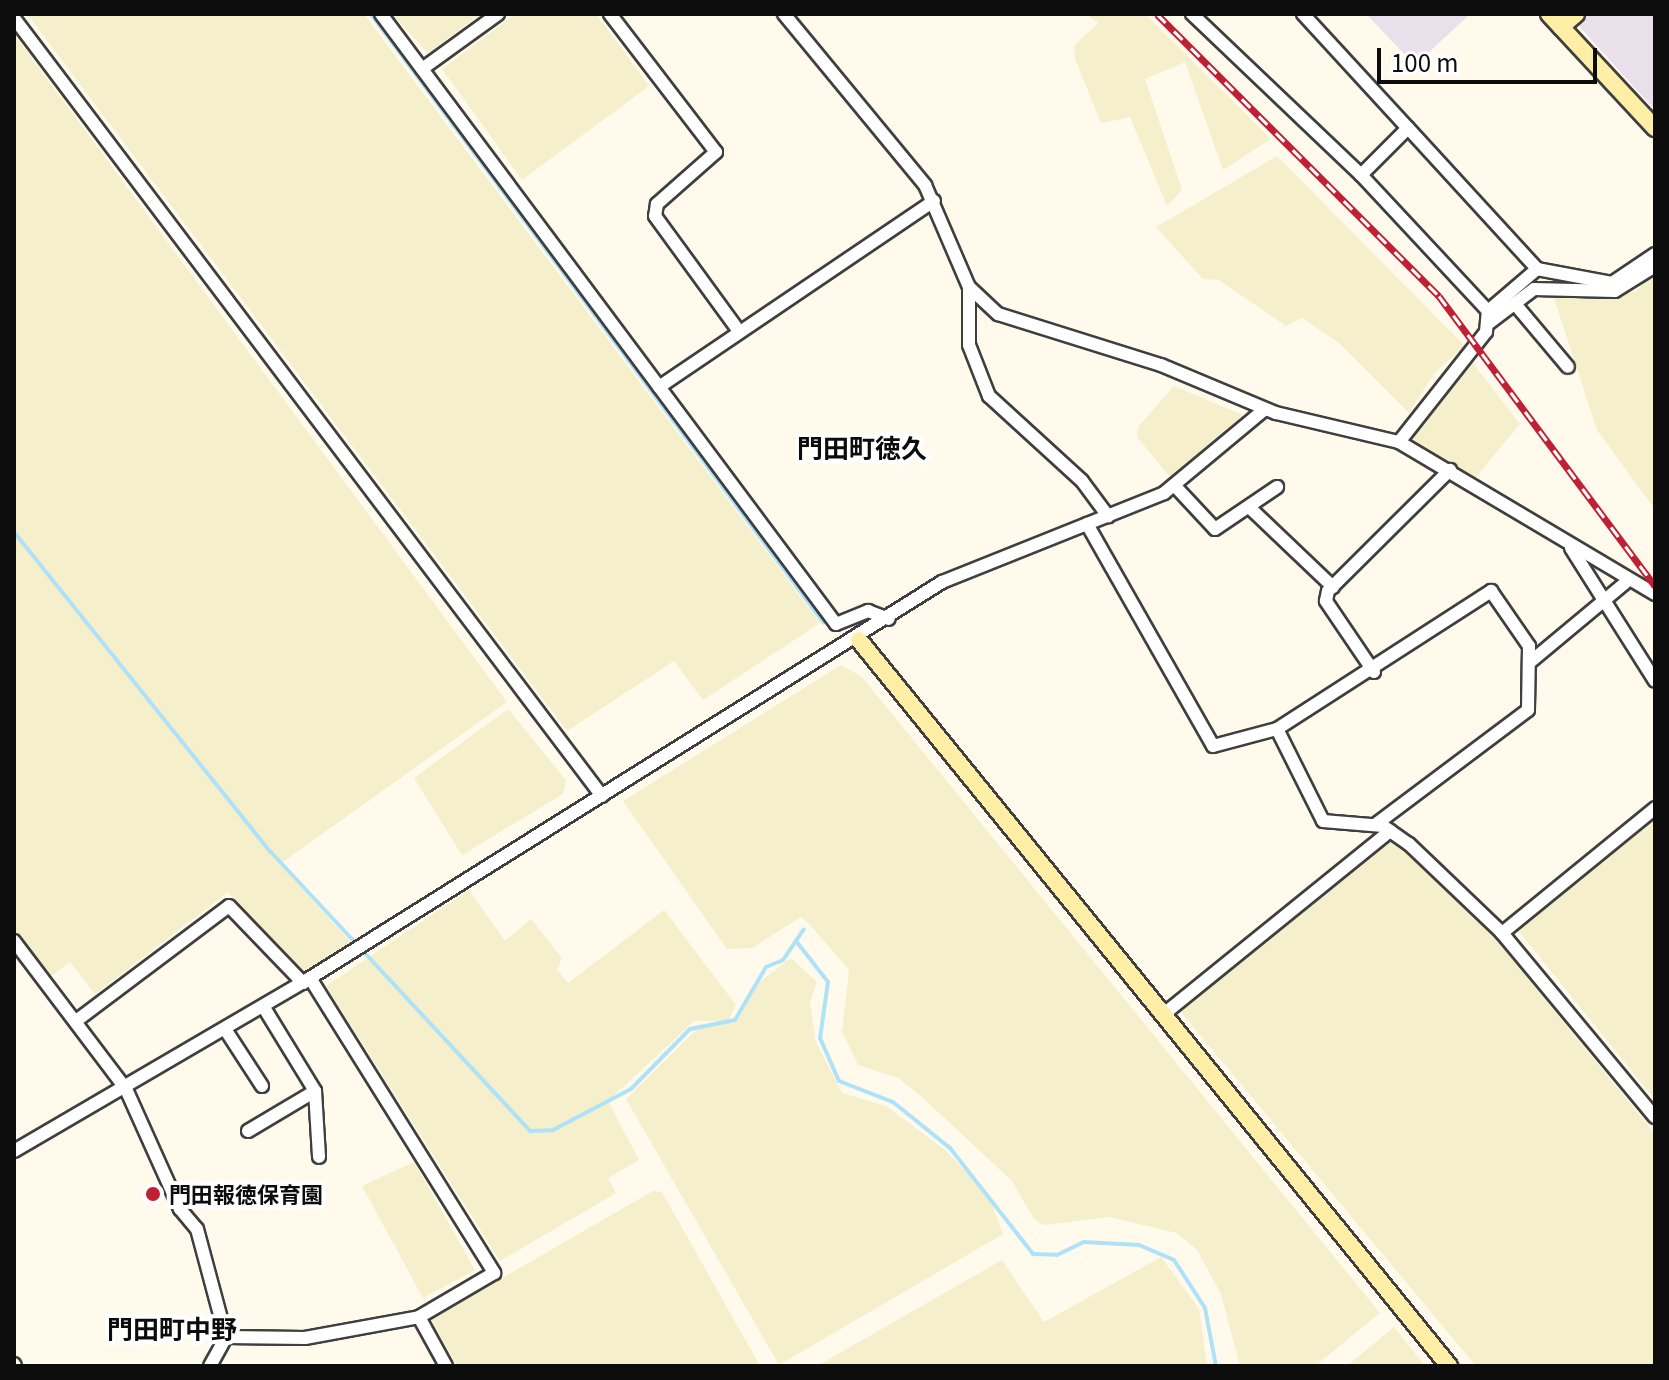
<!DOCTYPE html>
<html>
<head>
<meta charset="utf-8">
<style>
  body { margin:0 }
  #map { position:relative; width:1669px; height:1380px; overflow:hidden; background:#fffaeb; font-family:Georgia,"Noto Sans JP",serif }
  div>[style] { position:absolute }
  .industrial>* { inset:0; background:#e9e0ec }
  .farmland>* { inset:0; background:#f6efcb }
  .stream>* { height:4px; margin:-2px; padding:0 2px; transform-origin:2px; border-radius:2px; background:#aee2f8 }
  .roads { filter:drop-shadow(2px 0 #3f3f3f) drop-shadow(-2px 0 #3f3f3f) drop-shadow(0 2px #3f3f3f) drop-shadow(0 -2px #3f3f3f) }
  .street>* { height:12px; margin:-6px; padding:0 6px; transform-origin:6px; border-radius:6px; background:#fff }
  .secondary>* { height:16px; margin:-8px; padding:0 8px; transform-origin:8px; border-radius:8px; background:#ffeea6 }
  .rail>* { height:7px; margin-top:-3.5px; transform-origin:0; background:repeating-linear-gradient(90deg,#fff 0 12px,#c02034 0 24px); box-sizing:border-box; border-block:2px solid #c02034 }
  .dots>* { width:22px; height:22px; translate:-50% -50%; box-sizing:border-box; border:4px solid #fff; border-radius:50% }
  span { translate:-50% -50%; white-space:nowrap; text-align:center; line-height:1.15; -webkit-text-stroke:8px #fff; paint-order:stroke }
  .poi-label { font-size:22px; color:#0c0c0c; font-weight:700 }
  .left { translate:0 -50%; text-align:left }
  .quarter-label { font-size:26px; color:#0c0c0c; font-weight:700 }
  .frame { position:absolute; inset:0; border:16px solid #0c0c0c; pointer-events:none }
  .scale { position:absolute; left:1377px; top:48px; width:220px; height:36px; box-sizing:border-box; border:4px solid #0c0c0c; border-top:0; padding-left:10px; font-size:24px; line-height:28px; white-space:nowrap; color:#0c0c0c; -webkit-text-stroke:6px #fff; paint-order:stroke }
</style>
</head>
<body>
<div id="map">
  <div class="industrial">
    <div style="clip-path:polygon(1366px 14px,1470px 14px,1415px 65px)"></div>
    <div style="clip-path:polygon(1568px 14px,1655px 14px,1655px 110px)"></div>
  </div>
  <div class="farmland">
    <div style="clip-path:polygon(27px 14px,364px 14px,820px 623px,703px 700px,674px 661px,567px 731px)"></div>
    <div style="clip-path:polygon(392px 14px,480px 14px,428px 53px)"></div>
    <div style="clip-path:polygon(515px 14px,596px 14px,649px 86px,522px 180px,442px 69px)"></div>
    <div style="clip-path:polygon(1086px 14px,1145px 14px,1271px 139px,1223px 170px,1185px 62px,1145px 79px,1182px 190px,1167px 206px,1130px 117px,1101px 123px,1075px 59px,1074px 46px,1098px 23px)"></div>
    <div style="clip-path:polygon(14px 34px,507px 702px,280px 864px,351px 943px,301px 973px,228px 892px,95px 994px,70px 962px,50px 977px,14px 931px)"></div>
    <div style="clip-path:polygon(1277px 156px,1465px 346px,1435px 372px,1409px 413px,1339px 343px,1302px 318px,1286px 326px,1219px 280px,1203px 279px,1156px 227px)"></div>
    <div style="clip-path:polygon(1655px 269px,1655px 507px,1654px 508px,1597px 430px,1552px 292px,1636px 292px)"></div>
    <div style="clip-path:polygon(1472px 362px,1520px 424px,1475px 478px,1409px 438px,1459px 365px)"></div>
    <div style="clip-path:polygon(1174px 386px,1243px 415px,1170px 477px,1137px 437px,1138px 427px)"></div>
    <div style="clip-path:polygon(841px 665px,862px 677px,1380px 1313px,1315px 1366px,1240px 1366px,1221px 1294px,1197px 1250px,1177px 1233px,1109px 1217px,1044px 1225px,1034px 1219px,1012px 1181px,922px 1097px,898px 1078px,858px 1065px,842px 1032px,849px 970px,809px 924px,801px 917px,752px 948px,727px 949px,623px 801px)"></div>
    <div style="clip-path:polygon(508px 709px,566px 780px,563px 794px,462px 855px,414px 778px)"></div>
    <div style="clip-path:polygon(1655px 816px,1655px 1100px,1518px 930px)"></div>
    <div style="clip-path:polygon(1392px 840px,1494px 937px,1655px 1134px,1655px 1366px,1476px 1366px,1180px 1011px)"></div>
    <div style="clip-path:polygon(469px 890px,505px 941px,531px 919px,562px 958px,557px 970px,568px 983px,664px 910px,736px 1005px,728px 1021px,694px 1021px,608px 1101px,639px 1160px,608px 1178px,616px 1193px,500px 1261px,326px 986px)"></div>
    <div style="clip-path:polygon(791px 958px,817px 982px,810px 1002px,816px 1042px,842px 1093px,886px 1106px,945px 1150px,989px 1196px,1003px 1234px,779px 1365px,626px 1099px,699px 1027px,737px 1022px,758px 983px)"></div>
    <div style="clip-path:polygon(414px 1162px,475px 1270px,423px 1298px,362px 1186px)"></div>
    <div style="clip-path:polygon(653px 1191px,662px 1192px,760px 1366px,457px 1366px,431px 1319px)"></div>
    <div style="clip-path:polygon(1161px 1257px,1199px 1309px,1207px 1366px,817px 1366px,1002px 1260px,1044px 1322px)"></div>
    <div style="clip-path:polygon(1394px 1327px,1425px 1366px,1347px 1366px)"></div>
  </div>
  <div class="stream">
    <div style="left:371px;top:14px;width:758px;rotate:53.37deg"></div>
    <div style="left:14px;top:532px;width:409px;rotate:51.3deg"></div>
    <div style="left:270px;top:851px;width:382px;rotate:47.1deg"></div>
    <div style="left:530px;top:1131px;width:23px;rotate:-2deg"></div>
    <div style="left:553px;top:1130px;width:88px;rotate:-27.7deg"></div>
    <div style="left:631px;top:1089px;width:84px;rotate:-45.5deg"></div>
    <div style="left:690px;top:1029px;width:46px;rotate:-11.3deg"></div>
    <div style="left:735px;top:1020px;width:61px;rotate:-59.7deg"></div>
    <div style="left:766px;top:967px;width:18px;rotate:-22deg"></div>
    <div style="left:783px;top:960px;width:37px;rotate:-56deg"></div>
    <div style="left:796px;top:941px;width:52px;rotate:52deg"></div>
    <div style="left:828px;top:982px;width:57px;rotate:98.1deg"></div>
    <div style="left:820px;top:1038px;width:47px;rotate:66.2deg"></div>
    <div style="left:839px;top:1081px;width:58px;rotate:21.3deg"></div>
    <div style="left:893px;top:1102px;width:73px;rotate:38.9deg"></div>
    <div style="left:950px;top:1148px;width:135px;rotate:51.9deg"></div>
    <div style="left:1033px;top:1254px;width:24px;rotate:2deg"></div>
    <div style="left:1057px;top:1255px;width:30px;rotate:-26deg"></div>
    <div style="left:1084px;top:1242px;width:55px;rotate:3.1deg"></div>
    <div style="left:1139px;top:1245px;width:38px;rotate:23deg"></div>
    <div style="left:1174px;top:1260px;width:57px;rotate:57.1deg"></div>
    <div style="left:1205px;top:1308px;width:59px;rotate:79.3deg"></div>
  </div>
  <div class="roads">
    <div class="street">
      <div style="left:381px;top:14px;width:761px;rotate:53.28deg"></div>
      <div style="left:836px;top:624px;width:35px;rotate:-22deg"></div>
      <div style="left:868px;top:611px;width:22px;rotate:21deg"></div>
      <div style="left:610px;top:14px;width:174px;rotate:52.5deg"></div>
      <div style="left:716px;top:152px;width:79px;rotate:138.6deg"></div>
      <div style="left:657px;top:204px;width:12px;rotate:99deg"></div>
      <div style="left:655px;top:216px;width:141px;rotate:53.9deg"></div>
      <div style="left:784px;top:14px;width:222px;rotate:50.5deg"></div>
      <div style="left:925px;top:185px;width:111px;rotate:66.7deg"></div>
      <div style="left:969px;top:287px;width:40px;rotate:43deg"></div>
      <div style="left:998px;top:314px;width:171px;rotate:17.4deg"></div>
      <div style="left:1161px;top:365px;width:125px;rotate:22.7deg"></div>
      <div style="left:1276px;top:413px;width:126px;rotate:13.3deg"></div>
      <div style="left:1399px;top:442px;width:298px;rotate:30.7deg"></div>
      <div style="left:1192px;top:14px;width:233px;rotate:43.6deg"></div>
      <div style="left:1303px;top:14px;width:155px;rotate:47.4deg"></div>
      <div style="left:14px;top:18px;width:975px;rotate:52.92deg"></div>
      <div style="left:422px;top:69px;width:94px;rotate:-35.9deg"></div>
      <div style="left:969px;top:287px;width:58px;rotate:90deg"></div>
      <div style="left:969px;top:345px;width:55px;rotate:68.6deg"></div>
      <div style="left:989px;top:396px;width:126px;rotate:42.4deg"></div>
      <div style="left:1082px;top:481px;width:44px;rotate:53.4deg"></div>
      <div style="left:1515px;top:304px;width:82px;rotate:49.9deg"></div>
      <div style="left:1488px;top:311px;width:186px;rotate:-133deg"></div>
      <div style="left:1361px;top:175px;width:66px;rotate:-45deg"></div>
      <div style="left:1408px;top:128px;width:191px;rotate:47.5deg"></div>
      <div style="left:1489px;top:323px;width:56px;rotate:-37.1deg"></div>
      <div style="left:1534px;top:289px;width:81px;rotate:1.4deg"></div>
      <div style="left:1615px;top:291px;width:47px;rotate:-32deg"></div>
      <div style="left:659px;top:387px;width:332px;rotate:-34.1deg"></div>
      <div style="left:1399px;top:442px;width:140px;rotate:-51.7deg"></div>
      <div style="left:1486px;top:332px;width:21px;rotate:-85deg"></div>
      <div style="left:1488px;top:311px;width:65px;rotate:-40.6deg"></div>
      <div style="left:1537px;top:269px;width:76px;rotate:10.6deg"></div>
      <div style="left:1612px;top:283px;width:52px;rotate:-34deg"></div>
      <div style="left:1174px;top:485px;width:60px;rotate:47deg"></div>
      <div style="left:1215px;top:529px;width:75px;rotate:-34.1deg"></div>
      <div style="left:1249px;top:507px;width:116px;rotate:43.6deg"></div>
      <div style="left:1087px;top:524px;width:255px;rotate:60.4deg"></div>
      <div style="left:1213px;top:746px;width:66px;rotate:-14.9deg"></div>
      <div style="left:1277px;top:729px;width:103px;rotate:63.4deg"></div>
      <div style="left:1323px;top:821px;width:60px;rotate:4.8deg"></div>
      <div style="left:1383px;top:826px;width:32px;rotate:35deg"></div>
      <div style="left:1409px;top:844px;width:129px;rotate:43.7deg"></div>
      <div style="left:1502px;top:933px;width:239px;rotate:50.3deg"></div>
      <div style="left:1571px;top:548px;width:157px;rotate:57.7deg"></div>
      <div style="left:1529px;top:663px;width:125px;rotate:-39.8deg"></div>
      <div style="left:1374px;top:672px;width:86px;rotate:-124.1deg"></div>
      <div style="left:1326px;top:601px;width:10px;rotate:-79deg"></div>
      <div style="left:1328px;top:591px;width:172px;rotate:-44.8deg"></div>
      <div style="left:1277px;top:729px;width:255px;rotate:-32.8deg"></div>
      <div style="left:1491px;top:591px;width:67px;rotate:55.4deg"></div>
      <div style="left:1529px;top:646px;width:64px;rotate:90.9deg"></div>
      <div style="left:1528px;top:710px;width:190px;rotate:143.1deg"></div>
      <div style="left:1502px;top:933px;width:198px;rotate:-39.2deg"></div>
      <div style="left:14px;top:941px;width:186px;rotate:52.9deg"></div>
      <div style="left:126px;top:1089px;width:132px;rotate:65.8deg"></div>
      <div style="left:180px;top:1209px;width:26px;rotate:50deg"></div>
      <div style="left:197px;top:1229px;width:112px;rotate:75deg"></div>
      <div style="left:310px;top:978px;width:348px;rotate:58deg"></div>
      <div style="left:494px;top:1273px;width:87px;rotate:149.6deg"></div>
      <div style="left:419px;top:1317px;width:56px;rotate:61.1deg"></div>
      <div style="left:263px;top:1006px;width:100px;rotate:58.5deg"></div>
      <div style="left:315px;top:1091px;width:66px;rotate:86.5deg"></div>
      <div style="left:1164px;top:1014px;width:291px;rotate:-39deg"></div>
      <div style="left:76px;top:1021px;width:191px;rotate:-36.9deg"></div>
      <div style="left:229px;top:906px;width:107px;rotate:46.1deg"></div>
      <div style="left:225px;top:1029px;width:68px;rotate:57deg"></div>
      <div style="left:248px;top:1131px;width:78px;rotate:-30.8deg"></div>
      <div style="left:14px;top:1151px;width:343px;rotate:-30.3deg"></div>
      <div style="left:310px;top:978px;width:746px;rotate:-32.07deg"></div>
      <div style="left:942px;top:582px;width:239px;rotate:-21.8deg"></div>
      <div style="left:1164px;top:493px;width:131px;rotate:-39.7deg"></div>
      <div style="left:14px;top:1364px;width:2px;rotate:63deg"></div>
      <div style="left:210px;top:1366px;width:33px;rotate:-61deg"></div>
      <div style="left:226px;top:1337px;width:79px;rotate:0.7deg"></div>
      <div style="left:305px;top:1338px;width:116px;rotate:-10.4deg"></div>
    </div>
    <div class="secondary">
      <div style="left:1549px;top:14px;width:156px;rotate:47.1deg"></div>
      <div style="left:1561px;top:27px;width:20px;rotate:-41deg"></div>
      <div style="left:859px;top:640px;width:936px;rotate:50.9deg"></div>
    </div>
  </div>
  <div class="rail">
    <div style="left:1157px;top:14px;width:399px;rotate:45deg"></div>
    <div style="left:1439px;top:296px;width:362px;rotate:53.3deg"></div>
  </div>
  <div class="dots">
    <div style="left:153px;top:1194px;background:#c02034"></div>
  </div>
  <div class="poi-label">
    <span class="left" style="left:169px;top:1194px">門田報徳保育園</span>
  </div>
  <div class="quarter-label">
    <span style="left:862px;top:447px">門田町徳久</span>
    <span style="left:172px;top:1328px">門田町中野</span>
  </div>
  <div class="frame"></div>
  <div class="scale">100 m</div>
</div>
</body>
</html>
